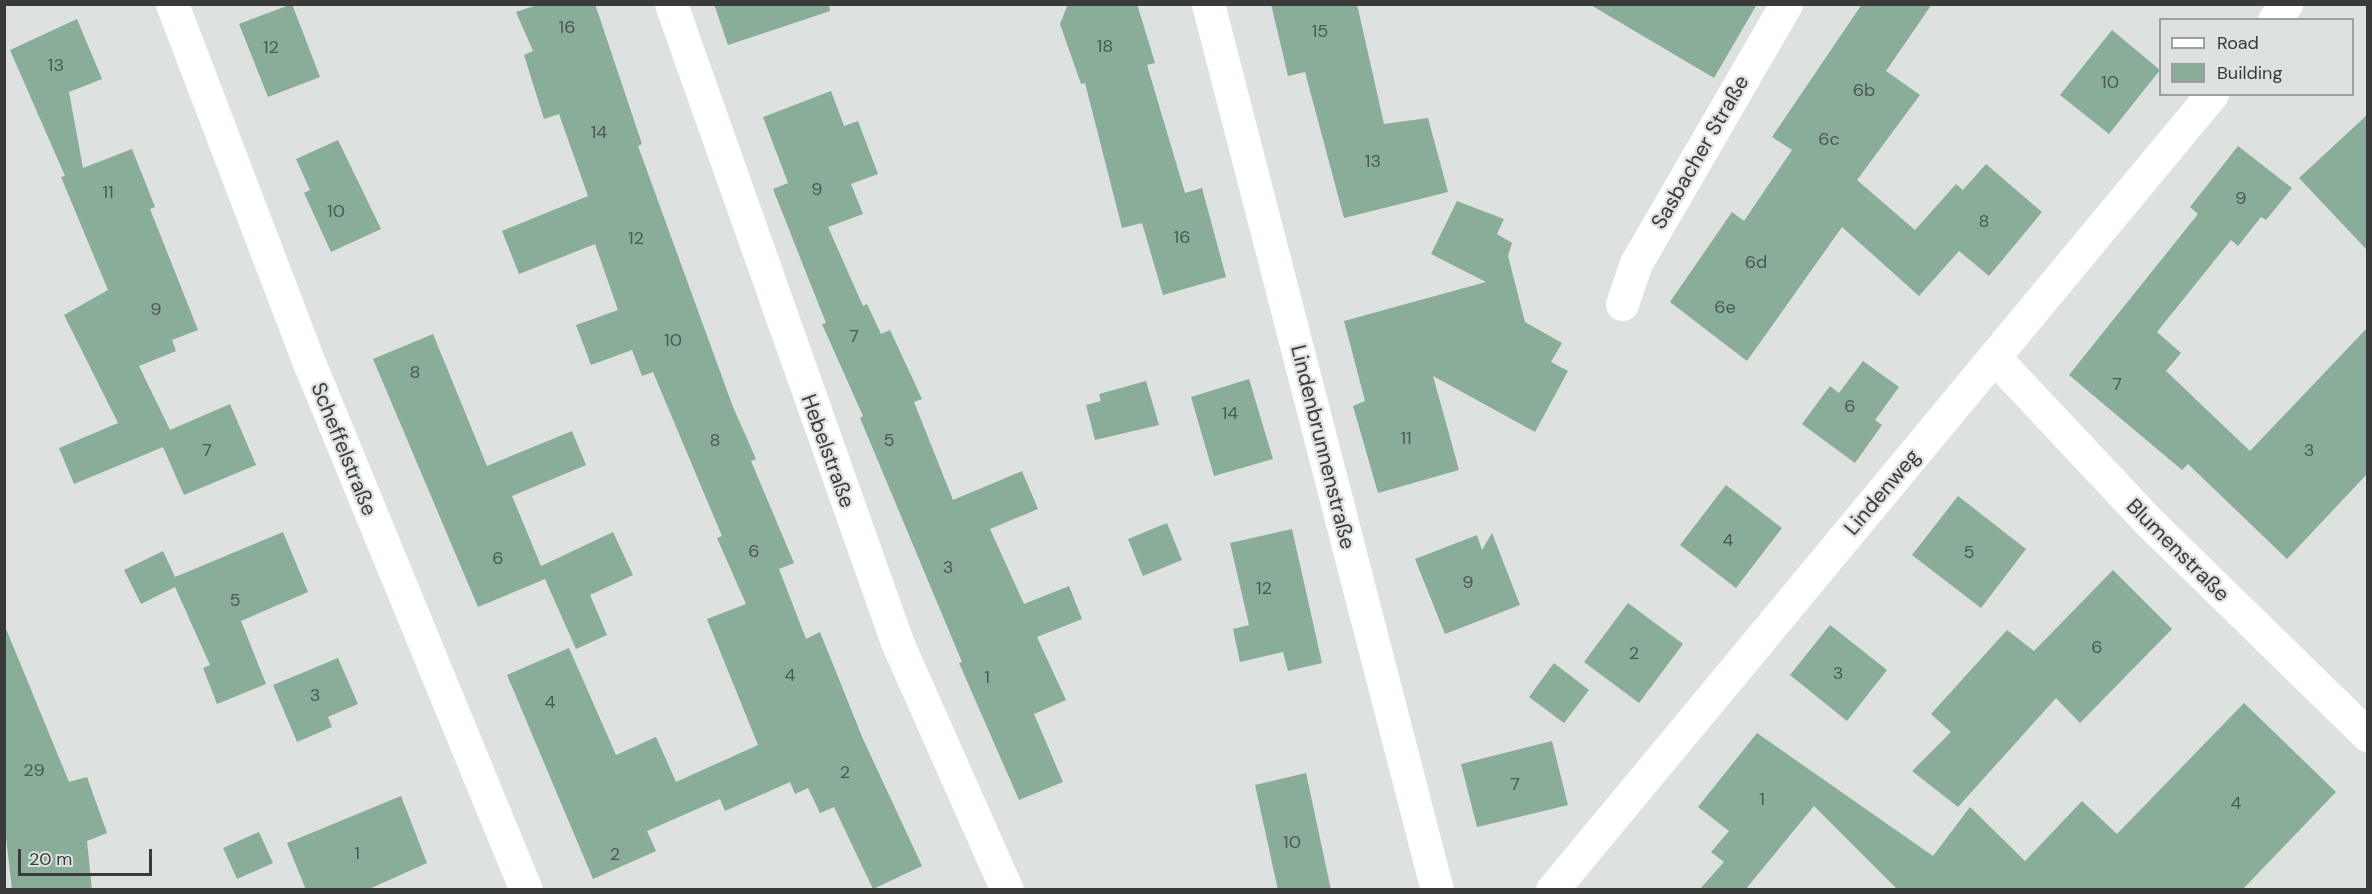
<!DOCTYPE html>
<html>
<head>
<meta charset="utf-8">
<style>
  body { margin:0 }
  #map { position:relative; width:2372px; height:894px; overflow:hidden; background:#dde1df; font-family:"DM Sans",sans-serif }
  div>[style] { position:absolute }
  .building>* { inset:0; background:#89ad99 }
  .minor>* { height:33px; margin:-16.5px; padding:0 16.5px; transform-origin:16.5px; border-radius:16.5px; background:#fff }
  span { translate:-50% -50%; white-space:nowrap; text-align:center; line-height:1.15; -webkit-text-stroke:4.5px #dde1df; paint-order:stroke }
  .number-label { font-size:18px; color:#4d5852 }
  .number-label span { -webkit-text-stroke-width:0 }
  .street-label { font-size:21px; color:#393b3a }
  .frame { position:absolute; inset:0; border:6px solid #393b3a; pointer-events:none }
  .legend { position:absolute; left:2159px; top:18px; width:195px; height:78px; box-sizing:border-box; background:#dde1df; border:2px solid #9b9f9d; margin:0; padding:8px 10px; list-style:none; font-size:18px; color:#393b3a }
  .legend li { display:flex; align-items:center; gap:12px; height:30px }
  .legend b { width:30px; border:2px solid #9b9f9d }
  .scale { position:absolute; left:18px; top:849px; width:134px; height:27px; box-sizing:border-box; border:3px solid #393b3a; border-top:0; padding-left:8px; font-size:18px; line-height:21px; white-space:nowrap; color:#393b3a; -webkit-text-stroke:4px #dde1df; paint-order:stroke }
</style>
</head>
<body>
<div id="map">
  <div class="building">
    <div style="clip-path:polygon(292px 4px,320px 77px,268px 97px,239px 24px)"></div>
    <div style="clip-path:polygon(540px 4px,595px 4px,642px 144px,638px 146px,733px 407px,756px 459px,751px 461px,794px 563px,779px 569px,806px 639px,820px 632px,863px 739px,922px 866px,873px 889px,834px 807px,820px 813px,808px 788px,795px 794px,790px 782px,725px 811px,720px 799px,647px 831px,656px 851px,593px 879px,507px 675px,569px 648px,616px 755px,656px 737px,676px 782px,758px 745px,707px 619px,746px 604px,717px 538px,722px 536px,653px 372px,642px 376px,632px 350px,591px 365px,576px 325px,618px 310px,595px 244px,519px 274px,502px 231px,588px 196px,559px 114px,544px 119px,524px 55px,533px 51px,516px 12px)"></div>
    <div style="clip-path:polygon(714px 4px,829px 4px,830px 11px,728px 45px)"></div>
    <div style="clip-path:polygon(1068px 4px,1137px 4px,1155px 63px,1147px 65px,1185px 193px,1202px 188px,1226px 277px,1163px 295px,1142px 223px,1122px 228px,1085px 83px,1081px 84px,1060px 24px)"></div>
    <div style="clip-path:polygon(1271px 4px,1357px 4px,1384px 124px,1428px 118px,1448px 192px,1344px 218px,1305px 72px,1288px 76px)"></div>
    <div style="clip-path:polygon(1589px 4px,1757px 4px,1714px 78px)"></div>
    <div style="clip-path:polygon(1862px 4px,1932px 4px,1886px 71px,1920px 95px,1857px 180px,1915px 230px,1956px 184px,1963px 190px,1986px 164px,2042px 212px,1989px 276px,1959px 251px,1919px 296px,1842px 227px,1747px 361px,1670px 302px,1732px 212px,1744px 221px,1792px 150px,1772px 137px)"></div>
    <div style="clip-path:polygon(77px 19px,102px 79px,69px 92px,83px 168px,132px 149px,155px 207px,150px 209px,198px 330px,172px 340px,176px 351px,139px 366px,170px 430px,230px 404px,256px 465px,184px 495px,163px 447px,74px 484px,59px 448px,118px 423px,64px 315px,108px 290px,61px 177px,65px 176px,10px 50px)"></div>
    <div style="clip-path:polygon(2112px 30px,2160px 70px,2109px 134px,2060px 95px)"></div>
    <div style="clip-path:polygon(831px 91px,844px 126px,858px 121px,878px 174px,851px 184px,863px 214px,828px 227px,863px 306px,867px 304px,881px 334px,890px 330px,922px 399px,914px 402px,953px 500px,1022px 471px,1038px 509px,990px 529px,1024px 604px,1069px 586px,1082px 619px,1037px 637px,1066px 700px,1034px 714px,1063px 782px,1019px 800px,959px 663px,962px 662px,860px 418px,863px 416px,822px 324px,826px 323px,773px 189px,788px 183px,763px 117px)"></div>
    <div style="clip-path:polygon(2367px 115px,2367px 250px,2299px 178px)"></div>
    <div style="clip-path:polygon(338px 140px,381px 229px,331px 252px,304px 193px,310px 190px,296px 159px)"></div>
    <div style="clip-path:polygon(2238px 146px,2292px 188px,2266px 220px,2261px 217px,2238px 246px,2231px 240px,2157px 332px,2181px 353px,2166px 371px,2250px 451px,2367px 328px,2367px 474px,2287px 559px,2188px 464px,2182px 470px,2069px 375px,2198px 214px,2190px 207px)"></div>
    <div style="clip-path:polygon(1457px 201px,1504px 219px,1497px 234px,1512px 243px,1508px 256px,1525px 322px,1562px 343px,1551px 362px,1568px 371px,1535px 432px,1433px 376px,1459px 470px,1378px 493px,1353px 406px,1365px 401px,1344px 321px,1486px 282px,1431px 254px)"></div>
    <div style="clip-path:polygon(433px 334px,487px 466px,572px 431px,586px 465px,512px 496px,541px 566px,613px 532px,633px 575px,590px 595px,607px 635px,576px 649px,545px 579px,478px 607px,373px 359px)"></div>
    <div style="clip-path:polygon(1863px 361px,1899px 387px,1875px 420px,1882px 425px,1855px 463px,1802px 424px,1830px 386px,1839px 393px)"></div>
    <div style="clip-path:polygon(1249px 379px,1273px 459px,1214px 476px,1191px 397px)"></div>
    <div style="clip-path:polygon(1146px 381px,1159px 425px,1095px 440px,1086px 405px,1101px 401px,1099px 394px)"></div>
    <div style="clip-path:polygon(1726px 485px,1782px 528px,1736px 588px,1680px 545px)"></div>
    <div style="clip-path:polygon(1958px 496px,2026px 549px,1981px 608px,1912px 555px)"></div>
    <div style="clip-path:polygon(1167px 523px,1182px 560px,1143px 576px,1128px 539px)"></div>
    <div style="clip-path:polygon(1292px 529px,1322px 663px,1288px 671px,1283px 652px,1240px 662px,1233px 629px,1249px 625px,1230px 543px)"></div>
    <div style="clip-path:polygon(283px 532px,308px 592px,241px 621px,266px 684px,217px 704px,203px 668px,210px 665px,175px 587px,141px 604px,124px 570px,163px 551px,175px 577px)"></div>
    <div style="clip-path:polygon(1492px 533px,1520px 605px,1445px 634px,1415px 559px,1477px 535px,1482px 550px)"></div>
    <div style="clip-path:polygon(2113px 570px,2172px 629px,2080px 723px,2056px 698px,1958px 807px,1912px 771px,1951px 732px,1931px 714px,2007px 630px,2034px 651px)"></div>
    <div style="clip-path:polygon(1628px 603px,1683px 644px,1639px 703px,1584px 662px)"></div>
    <div style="clip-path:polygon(4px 624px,69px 782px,87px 777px,107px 833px,87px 841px,92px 890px,12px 890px,4px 820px)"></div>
    <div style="clip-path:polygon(1830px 625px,1887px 670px,1847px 721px,1790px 675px)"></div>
    <div style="clip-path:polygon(338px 658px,358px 704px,328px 717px,332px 727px,297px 742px,273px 685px)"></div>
    <div style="clip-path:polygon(1554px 663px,1589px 690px,1564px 723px,1529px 697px)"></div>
    <div style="clip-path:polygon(2244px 703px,2336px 792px,2242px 890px,1898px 890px,1814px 806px,1745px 890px,1699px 890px,1724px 862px,1711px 852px,1729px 831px,1698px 807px,1757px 733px,1933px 856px,1970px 807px,2025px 861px,2082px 801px,2117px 834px)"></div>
    <div style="clip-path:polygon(1552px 741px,1568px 805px,1477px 827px,1461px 764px)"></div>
    <div style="clip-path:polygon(1306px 773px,1331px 890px,1278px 890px,1255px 785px)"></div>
    <div style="clip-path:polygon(401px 796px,427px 863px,367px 890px,306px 890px,287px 843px)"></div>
    <div style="clip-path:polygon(259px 832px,273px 863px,237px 879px,223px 848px)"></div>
  </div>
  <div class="minor">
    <div style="left:172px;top:4px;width:386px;rotate:69.1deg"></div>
    <div style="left:310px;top:365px;width:568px;rotate:67.64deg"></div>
    <div style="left:671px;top:4px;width:677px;rotate:70.49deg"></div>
    <div style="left:897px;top:642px;width:271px;rotate:66.1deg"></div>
    <div style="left:1208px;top:4px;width:915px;rotate:75.51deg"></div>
    <div style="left:2274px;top:20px;width:20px;rotate:-53deg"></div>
    <div style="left:1622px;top:304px;width:43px;rotate:-71.1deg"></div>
    <div style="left:1636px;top:263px;width:299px;rotate:-59.9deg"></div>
    <div style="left:1995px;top:358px;width:221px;rotate:46.8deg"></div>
    <div style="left:2146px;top:519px;width:310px;rotate:44.3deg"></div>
    <div style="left:1552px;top:890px;width:1034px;rotate:-50.34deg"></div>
  </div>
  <div class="number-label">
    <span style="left:567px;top:27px">16</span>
    <span style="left:1320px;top:31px">15</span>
    <span style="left:1105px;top:46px">18</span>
    <span style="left:271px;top:47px">12</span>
    <span style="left:56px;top:65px">13</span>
    <span style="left:2110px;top:82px">10</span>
    <span style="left:1864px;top:90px">6b</span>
    <span style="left:599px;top:132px">14</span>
    <span style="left:1829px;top:139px">6c</span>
    <span style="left:1373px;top:161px">13</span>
    <span style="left:817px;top:189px">9</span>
    <span style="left:108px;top:192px">11</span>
    <span style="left:2241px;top:198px">9</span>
    <span style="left:336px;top:211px">10</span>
    <span style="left:1984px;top:221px">8</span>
    <span style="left:1182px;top:237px">16</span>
    <span style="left:636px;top:238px">12</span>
    <span style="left:1756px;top:262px">6d</span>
    <span style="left:1725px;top:307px">6e</span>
    <span style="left:156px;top:309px">9</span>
    <span style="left:854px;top:336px">7</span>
    <span style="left:673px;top:340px">10</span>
    <span style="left:415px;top:372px">8</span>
    <span style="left:2117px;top:384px">7</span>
    <span style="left:1850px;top:406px">6</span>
    <span style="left:1230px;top:413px">14</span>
    <span style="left:1406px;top:438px">11</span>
    <span style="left:715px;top:440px">8</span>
    <span style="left:889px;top:440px">5</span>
    <span style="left:207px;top:450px">7</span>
    <span style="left:2309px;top:450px">3</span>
    <span style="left:1728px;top:540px">4</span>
    <span style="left:754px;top:551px">6</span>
    <span style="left:1969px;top:552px">5</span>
    <span style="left:498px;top:558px">6</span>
    <span style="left:948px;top:567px">3</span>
    <span style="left:1468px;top:582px">9</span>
    <span style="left:1264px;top:588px">12</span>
    <span style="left:235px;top:600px">5</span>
    <span style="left:2097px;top:647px">6</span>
    <span style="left:1634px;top:653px">2</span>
    <span style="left:1838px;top:673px">3</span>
    <span style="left:790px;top:675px">4</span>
    <span style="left:987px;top:677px">1</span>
    <span style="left:315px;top:695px">3</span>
    <span style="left:550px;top:702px">4</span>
    <span style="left:34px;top:770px">29</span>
    <span style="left:845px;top:772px">2</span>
    <span style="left:1515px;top:784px">7</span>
    <span style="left:1762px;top:799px">1</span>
    <span style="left:2236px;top:803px">4</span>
    <span style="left:1292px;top:842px">10</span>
    <span style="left:357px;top:853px">1</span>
    <span style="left:615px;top:854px">2</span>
  </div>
  <div class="street-label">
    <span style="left:1700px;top:152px;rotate:-60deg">Sasbacher Straße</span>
    <span style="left:1323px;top:447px;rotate:76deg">Lindenbrunnenstraße</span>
    <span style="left:344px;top:449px;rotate:68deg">Scheffelstraße</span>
    <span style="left:828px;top:451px;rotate:70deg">Hebelstraße</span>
    <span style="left:1882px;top:492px;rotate:-50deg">Lindenweg</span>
    <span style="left:2178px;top:550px;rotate:45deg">Blumenstraße</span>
  </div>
  <div class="frame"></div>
  <ul class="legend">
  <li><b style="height:8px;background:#fff"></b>Road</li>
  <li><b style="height:16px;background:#89ad99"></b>Building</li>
  </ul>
  <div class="scale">20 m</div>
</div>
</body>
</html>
